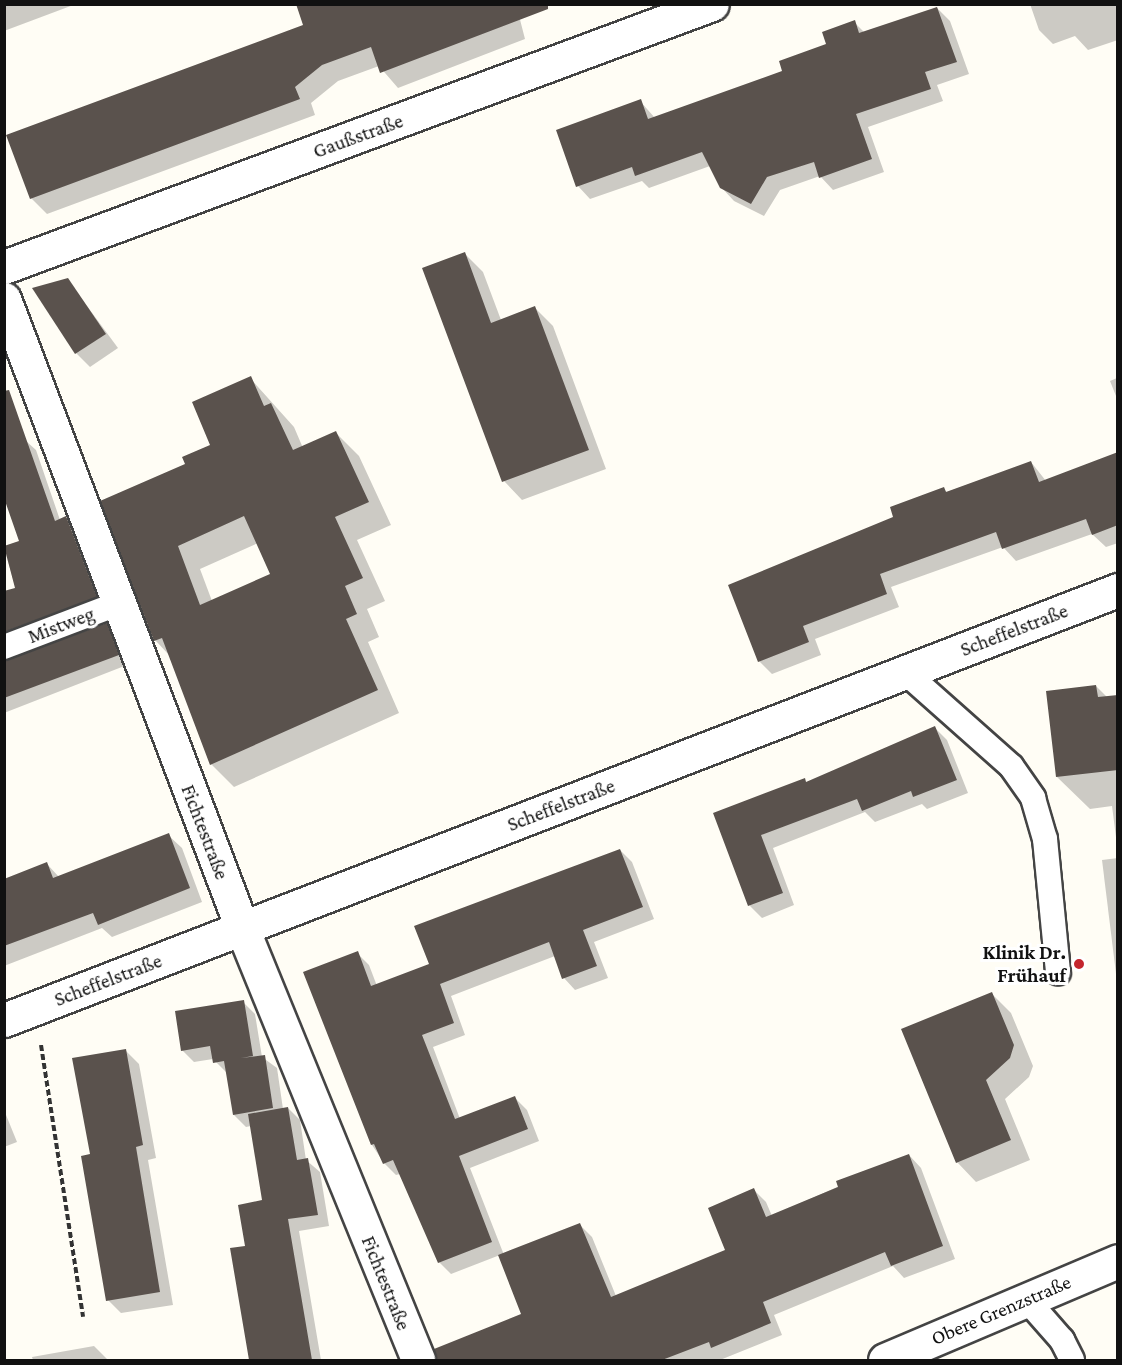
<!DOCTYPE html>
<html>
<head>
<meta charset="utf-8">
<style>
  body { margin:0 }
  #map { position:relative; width:1122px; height:1365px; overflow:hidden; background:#fffdf5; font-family:"Crimson Pro",serif }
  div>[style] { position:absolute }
  .shadow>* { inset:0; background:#0003 }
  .building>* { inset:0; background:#5a524d }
  .path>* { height:4px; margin-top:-2px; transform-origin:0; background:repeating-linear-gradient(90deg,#333 0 6px,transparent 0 9px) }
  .roads { filter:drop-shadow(2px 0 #444) drop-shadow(-2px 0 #444) drop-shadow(0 2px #444) drop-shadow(0 -2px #444) }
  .lane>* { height:24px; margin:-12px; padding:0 12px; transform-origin:12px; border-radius:12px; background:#fff }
  .street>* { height:33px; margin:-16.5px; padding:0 16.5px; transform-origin:16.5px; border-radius:16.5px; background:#fff }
  .dots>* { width:16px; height:16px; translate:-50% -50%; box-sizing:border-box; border:3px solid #fff; border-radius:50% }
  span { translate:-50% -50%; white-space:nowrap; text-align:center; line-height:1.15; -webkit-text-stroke:6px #fff; paint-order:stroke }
  .street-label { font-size:20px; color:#111 }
  .poi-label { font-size:20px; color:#111; font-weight:700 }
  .right { translate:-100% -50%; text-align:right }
  .frame { position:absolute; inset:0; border:6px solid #111; pointer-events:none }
</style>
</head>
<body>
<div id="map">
  <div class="shadow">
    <div style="clip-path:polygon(4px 4px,76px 4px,4px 31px)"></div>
    <div style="clip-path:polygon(516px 4px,525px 39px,398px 88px,379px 66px,338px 81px,311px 103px,315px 115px,47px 214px,31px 198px,8px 136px)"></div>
    <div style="clip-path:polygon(1030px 4px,1118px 4px,1118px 40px,1088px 50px,1075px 36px,1053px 44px,1039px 30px)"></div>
    <div style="clip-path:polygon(937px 8px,950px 21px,969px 74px,937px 85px,943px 101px,868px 127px,884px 172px,833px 190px,820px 176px,780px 190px,764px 216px,734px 201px,721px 187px,710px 166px,649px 188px,642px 181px,590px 199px,578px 186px,640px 101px,655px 118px,784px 71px,828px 45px,854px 22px,865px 33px)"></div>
    <div style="clip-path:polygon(465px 254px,483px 272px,501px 320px,535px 308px,553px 326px,606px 469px,522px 500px,504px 481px)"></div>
    <div style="clip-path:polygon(67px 279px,118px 348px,90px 367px,76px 353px,34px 289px)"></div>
    <div style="clip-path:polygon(evenodd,250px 378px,294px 427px,303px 448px,336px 433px,359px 456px,391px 525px,357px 540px,385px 601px,367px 609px,379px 637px,368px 642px,399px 713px,234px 787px,211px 764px,170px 656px,155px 640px,187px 464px,212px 445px,250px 378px,258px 543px,272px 575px,212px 601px,200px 569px,258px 543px)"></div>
    <div style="clip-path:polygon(1117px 378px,1118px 378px,1118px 401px,1110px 381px)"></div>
    <div style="clip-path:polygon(26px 441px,36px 450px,60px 520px,66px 518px,75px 527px,105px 606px,4px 648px,4px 593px,16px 589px,4px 548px,21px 542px)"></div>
    <div style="clip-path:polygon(1118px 454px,1118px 543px,1106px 547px,1092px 534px,1016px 561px,1003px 547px,891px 587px,899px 607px,815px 639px,821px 655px,772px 674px,759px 661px,895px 517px,943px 489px,947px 492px,1031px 462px,1046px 481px)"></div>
    <div style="clip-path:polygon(106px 625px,116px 634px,127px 665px,4px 713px,4px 662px)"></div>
    <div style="clip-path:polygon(1096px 686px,1107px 697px,1118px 696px,1118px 853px,1112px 806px,1090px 809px,1057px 777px)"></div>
    <div style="clip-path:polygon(935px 728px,947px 740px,968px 793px,927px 809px,922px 804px,875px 822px,865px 812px,773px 848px,794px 905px,762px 918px,750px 906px,715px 814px,804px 780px,807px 783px)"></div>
    <div style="clip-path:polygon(168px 835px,182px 848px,202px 902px,112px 937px,102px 928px,4px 966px,4px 880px,47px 864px,59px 877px)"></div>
    <div style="clip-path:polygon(620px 850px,632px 862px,654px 919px,594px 942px,608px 978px,575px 990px,564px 978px,555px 956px,451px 996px,465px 1035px,433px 1047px,460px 1119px,515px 1098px,527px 1110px,539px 1141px,470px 1168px,504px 1255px,579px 1224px,592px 1237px,616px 1296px,727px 1251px,754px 1190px,766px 1202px,772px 1216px,909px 1155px,921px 1168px,955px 1259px,904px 1278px,893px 1266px,774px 1315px,782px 1335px,720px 1360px,611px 1360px,609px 1355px,595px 1360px,473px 1360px,464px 1339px,523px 1315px,500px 1255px,451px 1274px,439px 1262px,400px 1174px,396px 1175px,384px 1163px,372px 1145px,357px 953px,369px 965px,377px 986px,431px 965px)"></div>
    <div style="clip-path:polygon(1118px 858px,1118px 990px,1102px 860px)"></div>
    <div style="clip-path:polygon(992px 994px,1011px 1013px,1033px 1066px,1029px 1077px,1005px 1099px,1030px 1160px,976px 1182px,957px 1162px)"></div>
    <div style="clip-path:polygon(243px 1002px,255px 1014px,262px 1057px,277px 1068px,283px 1109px,288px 1108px,300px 1120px,306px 1160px,320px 1172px,329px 1226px,299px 1231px,321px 1360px,251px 1360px,232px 1250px,247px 1247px,264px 1202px,251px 1126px,246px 1127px,234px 1115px,228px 1074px,213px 1059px,194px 1062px,182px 1050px)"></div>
    <div style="clip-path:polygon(126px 1051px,139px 1064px,156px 1158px,148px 1160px,173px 1305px,121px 1313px,108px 1300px,91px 1156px)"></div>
    <div style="clip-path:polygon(4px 1110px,17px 1142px,4px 1147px)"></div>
    <div style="clip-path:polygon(94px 1346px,108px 1360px,33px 1360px,32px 1357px)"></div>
  </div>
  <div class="building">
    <div style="clip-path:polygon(296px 4px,548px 4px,548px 9px,380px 73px,371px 47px,322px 65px,295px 87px,300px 99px,30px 199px,6px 135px,303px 25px)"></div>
    <div style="clip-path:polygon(937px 7px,957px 62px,925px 72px,931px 89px,856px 114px,872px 159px,819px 178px,814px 162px,767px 177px,751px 204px,720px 188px,702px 152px,635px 176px,632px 167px,576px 187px,556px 130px,641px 99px,648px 119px,782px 71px,779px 61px,826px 44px,822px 32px,855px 20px,859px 33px)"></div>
    <div style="clip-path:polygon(465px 252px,491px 323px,535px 306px,589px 450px,502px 482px,422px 268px)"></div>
    <div style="clip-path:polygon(68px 278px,106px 334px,75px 354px,32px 288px)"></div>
    <div style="clip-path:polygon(evenodd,251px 376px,264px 406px,271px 403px,293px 450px,336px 431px,369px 502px,335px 517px,363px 578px,345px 586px,357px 614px,346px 619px,378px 690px,210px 765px,162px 638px,154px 641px,100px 501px,185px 464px,182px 457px,210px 445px,192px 402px,251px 376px,244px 516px,270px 574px,200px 605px,178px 546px,244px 516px)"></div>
    <div style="clip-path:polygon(9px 390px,55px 521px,66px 516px,97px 597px,4px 632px,4px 591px,15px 588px,4px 546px,19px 541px,4px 498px,4px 391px)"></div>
    <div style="clip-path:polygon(1118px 452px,1118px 525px,1092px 535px,1086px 519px,1002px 549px,996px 532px,880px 574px,887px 594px,803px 626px,809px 642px,758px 662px,728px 585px,893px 517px,890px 507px,944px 487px,946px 492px,1031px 461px,1039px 482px)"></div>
    <div style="clip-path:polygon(107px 623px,119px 655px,4px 698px,4px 661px)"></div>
    <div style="clip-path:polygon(1096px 685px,1098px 697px,1118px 695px,1118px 770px,1056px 777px,1046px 691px)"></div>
    <div style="clip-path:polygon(935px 726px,957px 780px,913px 797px,911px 791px,862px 811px,857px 799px,761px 835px,783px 893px,748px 906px,713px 813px,805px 778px,806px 782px)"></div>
    <div style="clip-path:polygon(169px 833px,190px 888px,98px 925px,93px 913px,4px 946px,4px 879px,47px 862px,53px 878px)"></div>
    <div style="clip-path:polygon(620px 849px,643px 907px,583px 930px,597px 966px,562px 979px,549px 942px,440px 984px,454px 1023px,422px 1035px,455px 1119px,515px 1096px,528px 1129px,459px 1156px,492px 1242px,438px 1263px,393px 1160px,383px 1164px,374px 1144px,371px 1145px,303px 972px,358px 951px,371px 986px,429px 964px,414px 926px)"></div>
    <div style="clip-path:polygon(992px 992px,1014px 1045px,1010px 1058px,986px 1080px,1011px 1140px,956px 1163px,901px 1029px)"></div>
    <div style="clip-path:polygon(244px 1000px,253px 1056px,241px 1058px,265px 1055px,273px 1108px,233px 1115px,224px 1061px,213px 1063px,210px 1046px,181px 1051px,175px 1011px)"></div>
    <div style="clip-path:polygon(126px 1049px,143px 1145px,136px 1147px,160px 1292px,106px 1301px,81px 1156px,90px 1154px,72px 1058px)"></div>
    <div style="clip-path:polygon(288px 1107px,297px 1160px,308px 1158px,318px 1215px,288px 1219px,312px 1360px,249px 1360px,230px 1248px,245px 1246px,238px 1205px,262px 1200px,248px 1114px)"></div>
    <div style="clip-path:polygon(909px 1154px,943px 1246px,891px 1266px,885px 1252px,763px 1302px,771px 1323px,711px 1348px,709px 1342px,662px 1360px,436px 1360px,434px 1349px,521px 1314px,498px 1255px,580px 1223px,611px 1297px,725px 1250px,708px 1208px,754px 1188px,766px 1217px,838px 1187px,836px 1181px)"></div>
  </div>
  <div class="path">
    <div style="left:41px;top:1045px;width:275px;rotate:81.2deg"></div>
  </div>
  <div class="roads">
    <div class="lane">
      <div style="left:4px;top:647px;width:121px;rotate:-20.8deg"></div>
      <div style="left:905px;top:672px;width:142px;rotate:41.6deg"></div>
      <div style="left:1011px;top:766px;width:39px;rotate:55deg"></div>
      <div style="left:1033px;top:798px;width:43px;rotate:73.7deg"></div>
      <div style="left:1045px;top:839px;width:134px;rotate:84.4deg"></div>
      <div style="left:1026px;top:1299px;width:55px;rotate:48.7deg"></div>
      <div style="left:1062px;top:1340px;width:22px;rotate:63deg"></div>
    </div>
    <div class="street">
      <div style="left:4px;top:267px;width:755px;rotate:-20.38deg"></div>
      <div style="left:4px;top:299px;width:673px;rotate:69.27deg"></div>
      <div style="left:242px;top:928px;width:466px;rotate:67.8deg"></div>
      <div style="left:4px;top:1020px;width:1194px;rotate:-21.11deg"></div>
      <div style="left:885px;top:1360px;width:253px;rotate:-23deg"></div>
    </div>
  </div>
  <div class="dots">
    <div style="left:1079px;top:964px;background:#c4262e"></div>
  </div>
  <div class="street-label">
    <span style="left:358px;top:136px;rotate:-20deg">Gaußstraße</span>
    <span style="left:61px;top:625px;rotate:-21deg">Mistweg</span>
    <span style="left:1014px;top:630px;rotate:-21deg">Scheffelstraße</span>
    <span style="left:561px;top:805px;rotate:-21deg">Scheffelstraße</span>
    <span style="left:205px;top:832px;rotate:69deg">Fichtestraße</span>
    <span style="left:108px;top:980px;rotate:-21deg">Scheffelstraße</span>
    <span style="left:386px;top:1283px;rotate:68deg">Fichtestraße</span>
    <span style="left:1001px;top:1310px;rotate:-23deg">Obere Grenzstraße</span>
  </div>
  <div class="poi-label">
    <span class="right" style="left:1066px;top:964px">Klinik Dr.<br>Frühauf</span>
  </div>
  <div class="frame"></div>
</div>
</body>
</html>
